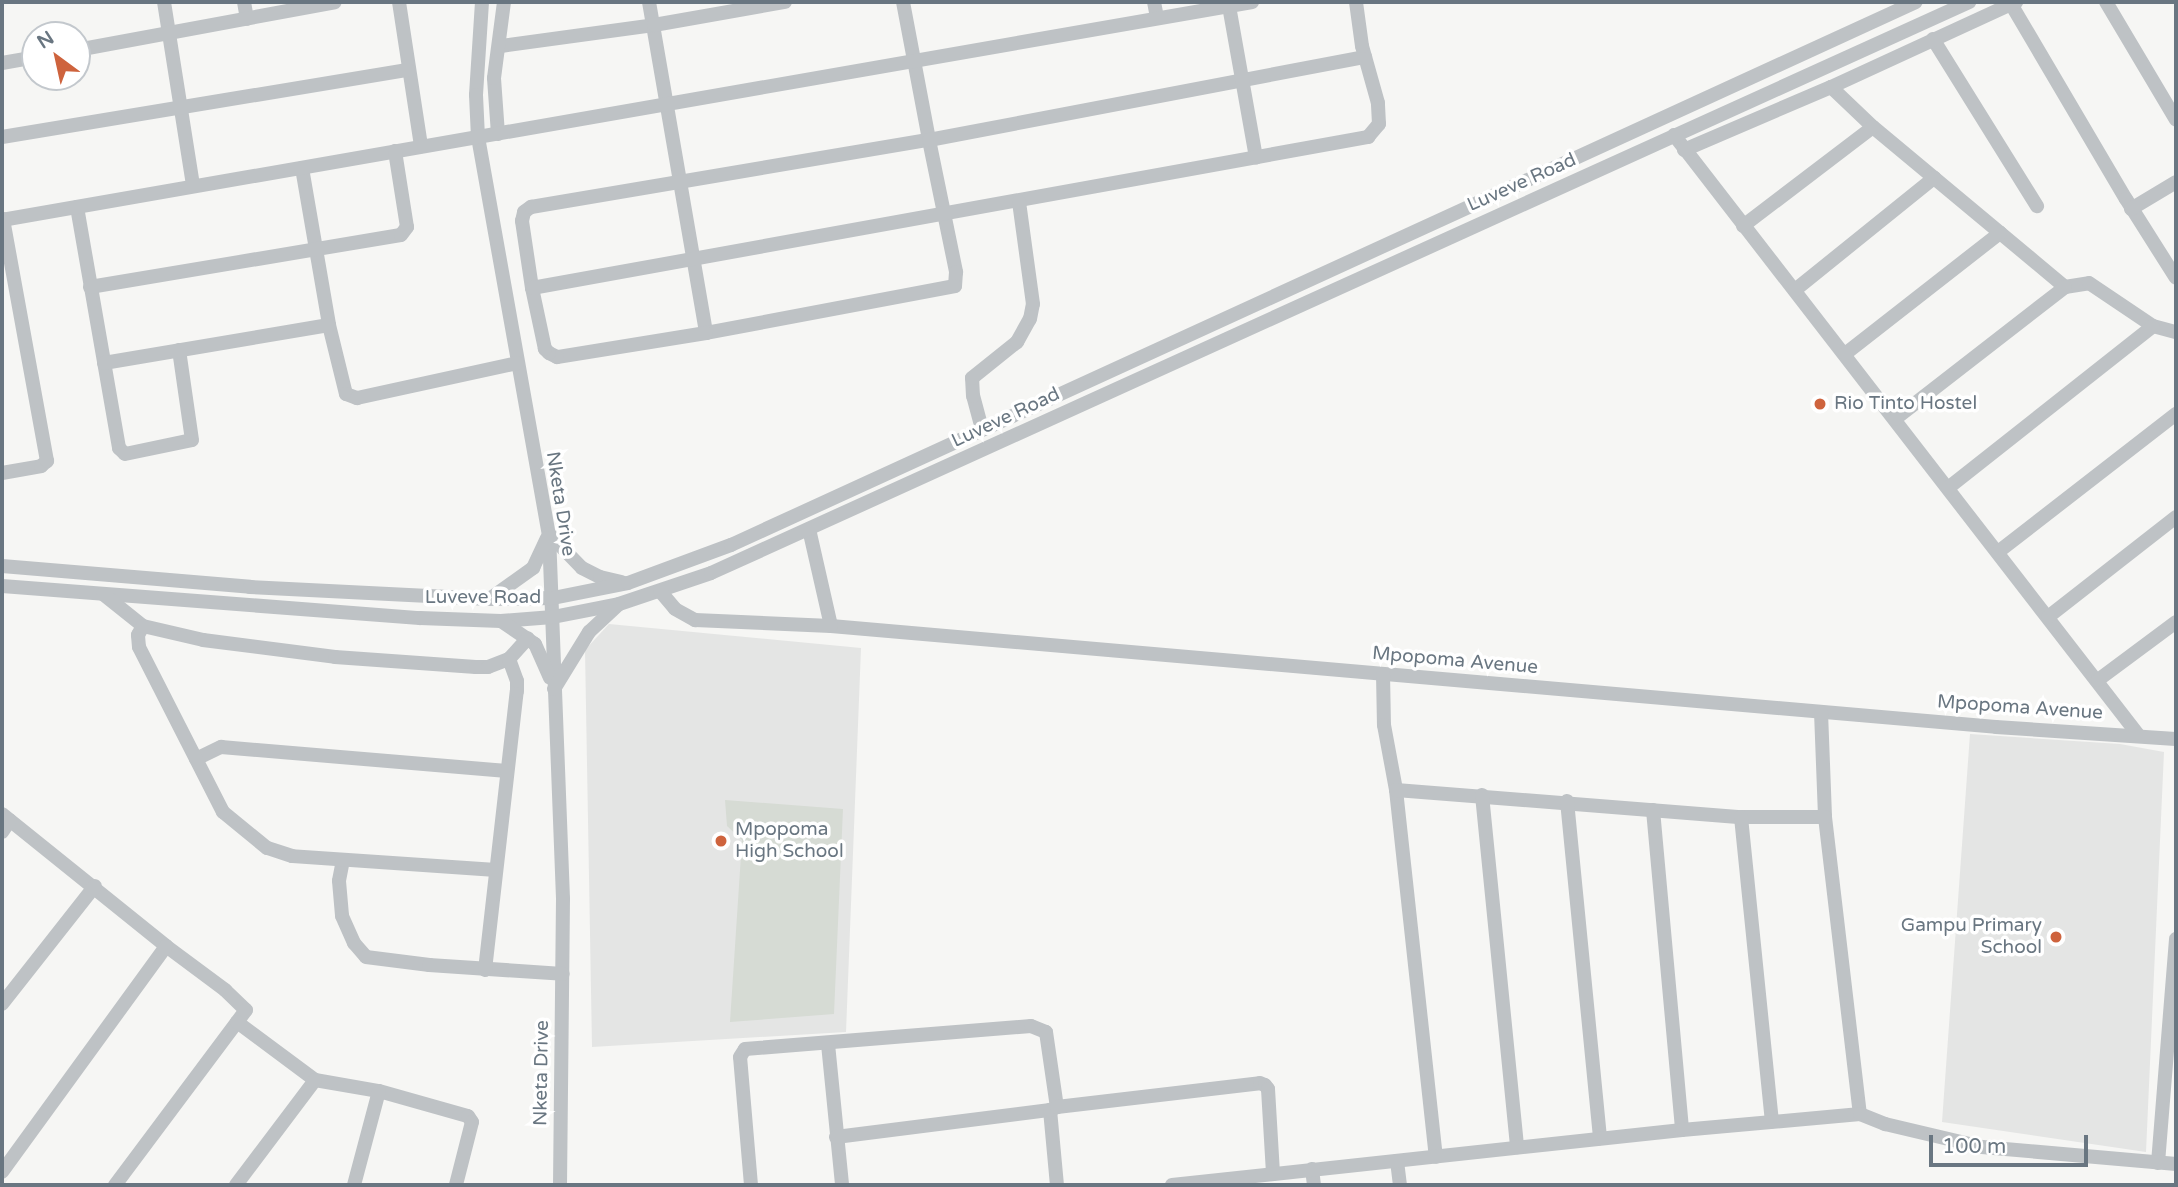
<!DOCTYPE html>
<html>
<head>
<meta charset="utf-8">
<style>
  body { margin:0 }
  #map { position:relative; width:2178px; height:1187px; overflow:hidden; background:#f6f6f4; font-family:"Varela Round",sans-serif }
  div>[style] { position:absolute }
  .built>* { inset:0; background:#e4e5e4 }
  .green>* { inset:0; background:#d6dbd4 }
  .minor>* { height:14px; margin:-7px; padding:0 7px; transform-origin:7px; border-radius:7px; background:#bec2c5 }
  .dots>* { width:19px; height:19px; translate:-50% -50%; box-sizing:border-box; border:4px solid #fff; border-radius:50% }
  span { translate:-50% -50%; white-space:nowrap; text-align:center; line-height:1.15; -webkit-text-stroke:7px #fff; paint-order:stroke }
  .street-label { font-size:19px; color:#697681 }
  .poi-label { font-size:19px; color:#697681 }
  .left { translate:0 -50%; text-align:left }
  .right { translate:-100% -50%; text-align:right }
  .frame { position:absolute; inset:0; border:4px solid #697681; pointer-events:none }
  .north { position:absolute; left:21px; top:21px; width:70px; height:70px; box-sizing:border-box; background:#fff; border:2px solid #c3c8cd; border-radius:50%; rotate:327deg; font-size:19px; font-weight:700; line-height:28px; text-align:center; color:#697681 }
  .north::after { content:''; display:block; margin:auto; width:24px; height:32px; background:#ce633d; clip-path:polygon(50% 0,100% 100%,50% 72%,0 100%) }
  .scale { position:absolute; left:1929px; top:1135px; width:159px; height:32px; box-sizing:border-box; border:4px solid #697681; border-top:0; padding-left:9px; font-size:21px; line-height:24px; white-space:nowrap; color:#697681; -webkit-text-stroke:5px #fff; paint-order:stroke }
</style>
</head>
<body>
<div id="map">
  <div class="built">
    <div style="clip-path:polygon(609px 624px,861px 648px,846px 1032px,592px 1047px,585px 650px)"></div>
    <div style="clip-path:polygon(1970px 734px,2120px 744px,2164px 752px,2146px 1152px,1942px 1122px)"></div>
  </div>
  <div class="green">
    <div style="clip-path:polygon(725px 800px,843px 809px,834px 1014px,730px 1022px,742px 840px,727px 826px)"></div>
  </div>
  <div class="minor">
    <div style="left:164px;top:2px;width:185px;rotate:81deg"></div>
    <div style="left:244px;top:2px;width:17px;rotate:80deg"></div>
    <div style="left:399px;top:2px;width:146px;rotate:81.3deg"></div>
    <div style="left:482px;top:2px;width:93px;rotate:93.7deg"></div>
    <div style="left:476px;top:95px;width:42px;rotate:87.3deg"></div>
    <div style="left:478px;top:137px;width:403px;rotate:79.9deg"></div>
    <div style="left:549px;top:534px;width:365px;rotate:87.8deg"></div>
    <div style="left:563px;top:899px;width:286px;rotate:90.6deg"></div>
    <div style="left:649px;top:2px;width:336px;rotate:80.2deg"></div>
    <div style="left:903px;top:2px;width:140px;rotate:79.3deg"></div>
    <div style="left:929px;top:140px;width:135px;rotate:78.4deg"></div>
    <div style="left:956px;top:272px;width:14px;rotate:94deg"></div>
    <div style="left:955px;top:286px;width:253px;rotate:169.3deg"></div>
    <div style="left:706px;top:333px;width:151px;rotate:170.8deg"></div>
    <div style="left:557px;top:357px;width:9px;rotate:-153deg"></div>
    <div style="left:549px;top:353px;width:6px;rotate:-135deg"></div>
    <div style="left:545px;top:349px;width:62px;rotate:-102deg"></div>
    <div style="left:532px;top:288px;width:68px;rotate:-98.5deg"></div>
    <div style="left:522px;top:221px;width:9px;rotate:-77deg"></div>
    <div style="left:524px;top:212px;width:9px;rotate:-36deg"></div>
    <div style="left:531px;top:207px;width:404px;rotate:-9.6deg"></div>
    <div style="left:929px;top:140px;width:444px;rotate:-10.8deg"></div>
    <div style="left:1154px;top:2px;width:15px;rotate:79deg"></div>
    <div style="left:2106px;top:2px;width:137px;rotate:59.3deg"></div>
    <div style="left:2011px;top:4px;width:226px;rotate:59.5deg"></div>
    <div style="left:2126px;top:199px;width:93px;rotate:57.7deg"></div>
    <div style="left:1229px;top:6px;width:154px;rotate:79.9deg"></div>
    <div style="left:1933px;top:39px;width:197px;rotate:58.1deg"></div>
    <div style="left:501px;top:46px;width:154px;rotate:-7.8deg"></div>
    <div style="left:654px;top:25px;width:133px;rotate:-10deg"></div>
    <div style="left:77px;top:50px;width:262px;rotate:-10.5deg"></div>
    <div style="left:2px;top:63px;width:34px;rotate:-10deg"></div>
    <div style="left:1831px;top:87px;width:58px;rotate:43.6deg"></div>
    <div style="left:1873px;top:127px;width:250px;rotate:39.8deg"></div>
    <div style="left:2065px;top:287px;width:24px;rotate:-9deg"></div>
    <div style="left:2089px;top:283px;width:77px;rotate:33.9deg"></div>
    <div style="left:2153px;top:326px;width:24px;rotate:15deg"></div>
    <div style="left:498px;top:134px;width:56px;rotate:-94.1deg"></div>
    <div style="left:494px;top:78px;width:77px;rotate:-82.5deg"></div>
    <div style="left:1674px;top:135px;width:760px;rotate:52.27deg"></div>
    <div style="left:2px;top:137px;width:411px;rotate:-9.4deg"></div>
    <div style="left:1684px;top:150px;width:160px;rotate:-23.2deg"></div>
    <div style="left:1831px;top:87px;width:204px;rotate:-24.7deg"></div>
    <div style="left:302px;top:168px;width:159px;rotate:80.2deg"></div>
    <div style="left:329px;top:325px;width:71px;rotate:76.2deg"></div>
    <div style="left:346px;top:394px;width:12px;rotate:20deg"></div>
    <div style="left:357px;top:398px;width:164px;rotate:-12.3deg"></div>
    <div style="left:77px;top:207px;width:245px;rotate:80.1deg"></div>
    <div style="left:119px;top:448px;width:8px;rotate:45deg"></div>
    <div style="left:125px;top:454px;width:68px;rotate:-11.8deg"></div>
    <div style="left:192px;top:440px;width:91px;rotate:-98.2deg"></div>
    <div style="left:2131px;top:209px;width:52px;rotate:-31deg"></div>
    <div style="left:2px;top:220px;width:1269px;rotate:-9.89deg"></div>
    <div style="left:1743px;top:226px;width:163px;rotate:-37.3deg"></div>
    <div style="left:90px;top:287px;width:315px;rotate:-9.5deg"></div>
    <div style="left:401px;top:235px;width:10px;rotate:-53deg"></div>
    <div style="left:407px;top:227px;width:77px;rotate:-99deg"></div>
    <div style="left:532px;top:288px;width:850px;rotate:-10.24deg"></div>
    <div style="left:1368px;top:137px;width:17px;rotate:-50deg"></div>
    <div style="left:1379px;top:124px;width:21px;rotate:-93deg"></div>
    <div style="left:1378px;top:103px;width:59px;rotate:-105.7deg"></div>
    <div style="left:1362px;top:46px;width:44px;rotate:-97.8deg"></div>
    <div style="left:1795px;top:290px;width:179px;rotate:-38.9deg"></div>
    <div style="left:1845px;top:354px;width:197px;rotate:-38deg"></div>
    <div style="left:104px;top:363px;width:228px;rotate:-9.6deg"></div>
    <div style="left:1895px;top:419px;width:215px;rotate:-37.8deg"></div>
    <div style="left:982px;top:429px;width:34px;rotate:-105deg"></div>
    <div style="left:973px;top:396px;width:18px;rotate:-93deg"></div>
    <div style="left:972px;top:378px;width:58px;rotate:-38.7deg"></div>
    <div style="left:1017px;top:342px;width:26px;rotate:-61deg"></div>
    <div style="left:1030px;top:319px;width:15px;rotate:-79deg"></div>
    <div style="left:1033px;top:304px;width:103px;rotate:-97.8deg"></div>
    <div style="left:2px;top:473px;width:40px;rotate:-10deg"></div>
    <div style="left:41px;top:466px;width:8px;rotate:-40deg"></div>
    <div style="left:47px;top:461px;width:246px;rotate:-100.3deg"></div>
    <div style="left:1948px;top:488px;width:261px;rotate:-38.3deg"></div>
    <div style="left:809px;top:529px;width:99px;rotate:77.2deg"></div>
    <div style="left:831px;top:626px;width:1169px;rotate:4.95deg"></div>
    <div style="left:1996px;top:727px;width:180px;rotate:3.8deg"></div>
    <div style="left:549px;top:534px;width:47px;rotate:45.9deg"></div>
    <div style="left:582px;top:568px;width:20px;rotate:27deg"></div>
    <div style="left:600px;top:577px;width:22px;rotate:13deg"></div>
    <div style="left:1998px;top:552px;width:225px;rotate:-37.8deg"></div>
    <div style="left:2px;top:566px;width:249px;rotate:4.8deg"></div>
    <div style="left:250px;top:587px;width:239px;rotate:2.9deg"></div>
    <div style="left:489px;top:599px;width:64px;rotate:-0.9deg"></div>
    <div style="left:553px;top:598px;width:76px;rotate:-11.3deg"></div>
    <div style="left:628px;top:583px;width:110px;rotate:-20.3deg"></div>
    <div style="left:731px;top:545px;width:1303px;rotate:-24.62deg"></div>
    <div style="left:2px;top:586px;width:419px;rotate:4.4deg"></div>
    <div style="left:420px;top:618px;width:81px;rotate:2.1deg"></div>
    <div style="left:501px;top:621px;width:52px;rotate:-4.4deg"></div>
    <div style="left:553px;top:617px;width:67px;rotate:-11.1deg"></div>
    <div style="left:619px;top:604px;width:97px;rotate:-18.6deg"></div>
    <div style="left:711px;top:573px;width:1382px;rotate:-24.41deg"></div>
    <div style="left:660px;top:591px;width:23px;rotate:50deg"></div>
    <div style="left:675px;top:609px;width:23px;rotate:29deg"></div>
    <div style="left:695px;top:620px;width:136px;rotate:2.5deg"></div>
    <div style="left:103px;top:594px;width:51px;rotate:38.7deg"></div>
    <div style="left:491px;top:598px;width:52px;rotate:-35.5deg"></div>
    <div style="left:533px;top:568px;width:33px;rotate:-65deg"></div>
    <div style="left:2048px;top:617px;width:162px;rotate:-38deg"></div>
    <div style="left:501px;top:621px;width:41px;rotate:34.1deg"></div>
    <div style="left:535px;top:644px;width:37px;rotate:66deg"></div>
    <div style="left:1383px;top:674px;width:51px;rotate:88.9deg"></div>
    <div style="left:1384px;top:725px;width:66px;rotate:79.5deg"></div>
    <div style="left:1396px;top:790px;width:369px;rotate:83.8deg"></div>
    <div style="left:2098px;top:680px;width:97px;rotate:-36.6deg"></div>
    <div style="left:554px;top:689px;width:67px;rotate:-58.4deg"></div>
    <div style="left:589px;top:632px;width:40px;rotate:-43deg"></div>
    <div style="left:1821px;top:712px;width:105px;rotate:87.8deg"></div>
    <div style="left:1825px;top:817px;width:299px;rotate:83.3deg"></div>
    <div style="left:196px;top:759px;width:28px;rotate:-26deg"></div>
    <div style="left:221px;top:747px;width:287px;rotate:4.8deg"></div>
    <div style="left:1396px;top:790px;width:346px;rotate:4.5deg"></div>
    <div style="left:1741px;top:817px;width:84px"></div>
    <div style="left:1482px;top:795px;width:354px;rotate:84.3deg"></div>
    <div style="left:1567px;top:801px;width:339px;rotate:84.4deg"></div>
    <div style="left:1653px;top:810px;width:321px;rotate:84.8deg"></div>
    <div style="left:2px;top:814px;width:211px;rotate:38.8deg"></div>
    <div style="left:166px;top:946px;width:74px;rotate:36.7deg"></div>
    <div style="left:225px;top:990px;width:29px;rotate:44deg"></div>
    <div style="left:246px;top:1010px;width:219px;rotate:126.8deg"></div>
    <div style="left:1741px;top:817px;width:306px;rotate:84.2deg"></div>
    <div style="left:2px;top:832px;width:14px;rotate:-56deg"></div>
    <div style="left:343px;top:860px;width:21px;rotate:101deg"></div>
    <div style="left:339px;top:881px;width:35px;rotate:85deg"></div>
    <div style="left:342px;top:916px;width:30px;rotate:66deg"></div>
    <div style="left:354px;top:943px;width:18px;rotate:49deg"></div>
    <div style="left:366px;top:957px;width:64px;rotate:7.2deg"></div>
    <div style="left:429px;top:965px;width:134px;rotate:3.8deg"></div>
    <div style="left:496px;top:870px;width:204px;rotate:-176.1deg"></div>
    <div style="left:292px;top:856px;width:26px;rotate:-162deg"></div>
    <div style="left:267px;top:848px;width:57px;rotate:-140.7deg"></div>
    <div style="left:223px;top:812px;width:185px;rotate:-117deg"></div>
    <div style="left:139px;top:647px;width:12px;rotate:-95deg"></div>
    <div style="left:138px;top:635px;width:10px;rotate:-61deg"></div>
    <div style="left:143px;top:626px;width:62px;rotate:13.1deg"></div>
    <div style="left:203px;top:640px;width:133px;rotate:7.3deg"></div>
    <div style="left:335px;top:657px;width:141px;rotate:4.1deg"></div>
    <div style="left:476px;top:667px;width:12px"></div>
    <div style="left:488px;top:667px;width:22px;rotate:-21deg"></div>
    <div style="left:509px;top:659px;width:28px;rotate:-48deg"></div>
    <div style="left:485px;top:970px;width:281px;rotate:-83.5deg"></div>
    <div style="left:517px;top:691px;width:10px;rotate:-90deg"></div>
    <div style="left:517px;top:681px;width:23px;rotate:-110deg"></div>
    <div style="left:2px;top:1004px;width:150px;rotate:-51.8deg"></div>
    <div style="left:237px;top:1022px;width:97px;rotate:36.6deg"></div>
    <div style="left:315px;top:1080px;width:65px;rotate:9.8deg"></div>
    <div style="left:379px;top:1091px;width:92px;rotate:15.7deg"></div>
    <div style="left:468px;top:1116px;width:7px;rotate:56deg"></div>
    <div style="left:472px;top:1122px;width:65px;rotate:104.3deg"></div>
    <div style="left:828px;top:1044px;width:142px;rotate:84.3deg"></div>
    <div style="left:1050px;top:1110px;width:75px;rotate:84.7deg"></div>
    <div style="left:836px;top:1137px;width:216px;rotate:-7.2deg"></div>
    <div style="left:1050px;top:1110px;width:8px;rotate:-23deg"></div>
    <div style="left:1397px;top:1161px;width:24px;rotate:83deg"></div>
    <div style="left:2158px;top:1163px;width:225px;rotate:-85.4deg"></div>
    <div style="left:1312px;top:1169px;width:16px;rotate:83deg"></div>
    <div style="left:2px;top:1172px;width:279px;rotate:-54deg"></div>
    <div style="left:236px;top:1185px;width:131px;rotate:-53deg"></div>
    <div style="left:354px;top:1185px;width:97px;rotate:-75.1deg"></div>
    <div style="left:751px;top:1185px;width:128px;rotate:-94.9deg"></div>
    <div style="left:740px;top:1057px;width:9px;rotate:-58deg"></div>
    <div style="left:745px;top:1049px;width:287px;rotate:-4.6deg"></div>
    <div style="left:1031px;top:1026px;width:16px;rotate:22deg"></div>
    <div style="left:1046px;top:1032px;width:76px;rotate:81.7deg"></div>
    <div style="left:1057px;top:1107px;width:204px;rotate:-6.7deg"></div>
    <div style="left:1260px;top:1083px;width:5px;rotate:22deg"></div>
    <div style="left:1265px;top:1085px;width:5px;rotate:53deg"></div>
    <div style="left:1268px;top:1089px;width:85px;rotate:86.6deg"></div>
    <div style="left:1172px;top:1185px;width:513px;rotate:-6.16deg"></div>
    <div style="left:1682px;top:1130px;width:179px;rotate:-5.1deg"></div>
    <div style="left:1860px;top:1114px;width:27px;rotate:22deg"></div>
    <div style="left:1885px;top:1124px;width:100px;rotate:13.3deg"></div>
    <div style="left:1982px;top:1147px;width:195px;rotate:5deg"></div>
  </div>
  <div class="dots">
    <div style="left:1820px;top:404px;background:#ce633d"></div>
    <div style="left:721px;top:841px;background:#ce633d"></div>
    <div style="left:2056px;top:937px;background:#ce633d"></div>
  </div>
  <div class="street-label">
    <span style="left:1522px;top:183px;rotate:-24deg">Luveve Road</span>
    <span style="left:1006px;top:418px;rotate:-25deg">Luveve Road</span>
    <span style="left:560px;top:504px;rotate:81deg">Nketa Drive</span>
    <span style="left:483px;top:598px">Luveve Road</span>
    <span style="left:1455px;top:661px;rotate:5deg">Mpopoma Avenue</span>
    <span style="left:2020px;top:708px;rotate:4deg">Mpopoma Avenue</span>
    <span style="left:542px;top:1073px;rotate:-89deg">Nketa Drive</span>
  </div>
  <div class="poi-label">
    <span class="left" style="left:1834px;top:404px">Rio Tinto Hostel</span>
    <span class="left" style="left:735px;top:841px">Mpopoma<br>High School</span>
    <span class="right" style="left:2042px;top:937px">Gampu Primary<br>School</span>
  </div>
  <div class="frame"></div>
  <div class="north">N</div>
  <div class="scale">100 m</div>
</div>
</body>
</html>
